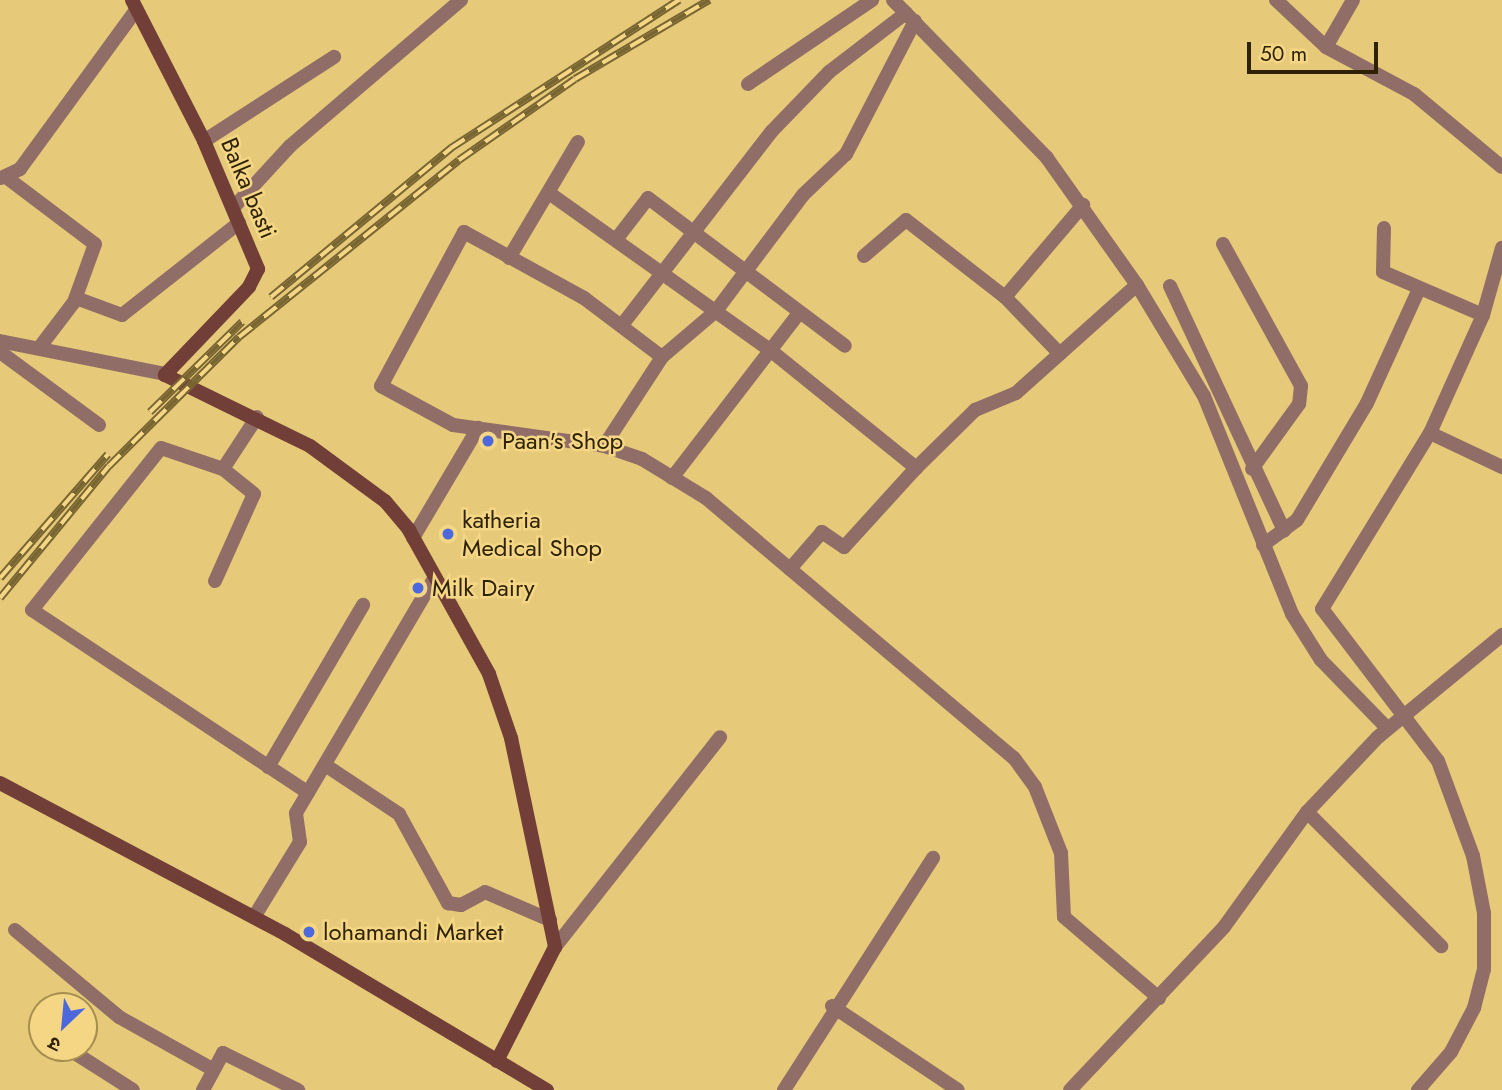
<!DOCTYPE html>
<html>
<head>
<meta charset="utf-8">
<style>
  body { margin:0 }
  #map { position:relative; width:1502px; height:1090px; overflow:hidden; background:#e6c979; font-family:Jost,"Noto Sans Devanagari",sans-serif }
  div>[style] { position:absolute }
  .street>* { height:14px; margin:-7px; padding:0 7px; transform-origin:7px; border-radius:7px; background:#916d67 }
  .secondary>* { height:14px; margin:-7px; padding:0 7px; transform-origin:7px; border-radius:7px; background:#713f38 }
  .rail>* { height:8px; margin-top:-4px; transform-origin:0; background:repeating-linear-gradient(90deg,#f4d685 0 16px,#786531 0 32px); box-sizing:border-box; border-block:2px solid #786531 }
  .dots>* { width:19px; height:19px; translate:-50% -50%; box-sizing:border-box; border:4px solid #f4d685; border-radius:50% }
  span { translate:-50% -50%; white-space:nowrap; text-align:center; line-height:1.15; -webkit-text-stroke:5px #f4d685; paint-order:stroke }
  .street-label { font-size:24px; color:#2e2200 }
  .poi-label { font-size:24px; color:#2e2200 }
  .left { translate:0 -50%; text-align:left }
  .north { position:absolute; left:28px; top:992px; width:70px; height:70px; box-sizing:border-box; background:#f4d685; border:2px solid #a58e50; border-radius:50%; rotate:206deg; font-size:19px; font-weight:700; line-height:28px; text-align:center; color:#2e2200 }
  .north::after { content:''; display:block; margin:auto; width:24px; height:32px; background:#4c68dc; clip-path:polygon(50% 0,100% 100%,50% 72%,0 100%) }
  .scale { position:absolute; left:1247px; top:42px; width:131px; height:32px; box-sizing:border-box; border:4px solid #2e2200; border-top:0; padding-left:9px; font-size:21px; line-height:24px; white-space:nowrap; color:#2e2200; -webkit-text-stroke:5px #f4d685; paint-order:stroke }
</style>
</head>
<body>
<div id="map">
  <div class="street">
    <div style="left:893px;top:0;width:221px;rotate:45.7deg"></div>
    <div style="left:1047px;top:158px;width:156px;rotate:54.7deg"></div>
    <div style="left:1137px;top:285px;width:130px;rotate:58.9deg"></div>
    <div style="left:1204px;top:396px;width:235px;rotate:68deg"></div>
    <div style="left:1292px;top:614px;width:54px;rotate:57.8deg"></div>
    <div style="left:1321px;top:660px;width:95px;rotate:45.9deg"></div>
    <div style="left:1276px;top:0;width:69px;rotate:43.2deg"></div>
    <div style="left:1326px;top:47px;width:100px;rotate:28.1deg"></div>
    <div style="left:1414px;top:94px;width:114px;rotate:39.7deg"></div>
    <div style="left:915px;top:21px;width:150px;rotate:117.4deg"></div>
    <div style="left:846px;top:154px;width:59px;rotate:136.4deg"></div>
    <div style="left:803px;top:195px;width:145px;rotate:126.9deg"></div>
    <div style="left:716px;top:311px;width:71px;rotate:139.6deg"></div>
    <div style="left:662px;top:357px;width:98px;rotate:-142.9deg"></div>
    <div style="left:584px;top:298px;width:137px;rotate:-151.2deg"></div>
    <div style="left:464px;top:232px;width:175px;rotate:118.3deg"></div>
    <div style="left:381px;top:386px;width:82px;rotate:28.4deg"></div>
    <div style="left:453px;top:425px;width:152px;rotate:7.9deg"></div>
    <div style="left:604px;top:446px;width:40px;rotate:18.9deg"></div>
    <div style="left:642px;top:459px;width:75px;rotate:31.4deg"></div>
    <div style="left:706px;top:498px;width:403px;rotate:40.2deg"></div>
    <div style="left:1014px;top:758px;width:36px;rotate:54deg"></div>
    <div style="left:1035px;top:787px;width:71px;rotate:68.5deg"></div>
    <div style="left:1061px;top:853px;width:64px;rotate:87.3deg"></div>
    <div style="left:1064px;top:917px;width:125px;rotate:40.5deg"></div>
    <div style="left:1326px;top:47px;width:54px;rotate:-60.1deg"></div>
    <div style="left:748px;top:84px;width:150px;rotate:-34.1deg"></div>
    <div style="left:204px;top:141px;width:155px;rotate:-32.9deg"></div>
    <div style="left:6px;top:177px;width:111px;rotate:37deg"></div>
    <div style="left:95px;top:244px;width:62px;rotate:109.9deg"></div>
    <div style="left:74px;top:302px;width:58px;rotate:127.3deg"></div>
    <div style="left:1px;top:178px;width:21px;rotate:-25deg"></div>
    <div style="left:20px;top:169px;width:197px;rotate:-53.9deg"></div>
    <div style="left:549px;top:193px;width:271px;rotate:35.4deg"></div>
    <div style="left:770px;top:350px;width:188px;rotate:38.9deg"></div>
    <div style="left:916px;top:468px;width:107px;rotate:132.3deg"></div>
    <div style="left:844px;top:547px;width:27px;rotate:-146deg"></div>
    <div style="left:822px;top:532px;width:49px;rotate:130.9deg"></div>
    <div style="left:233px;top:208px;width:84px;rotate:-47.4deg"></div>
    <div style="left:290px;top:146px;width:225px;rotate:-40.5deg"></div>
    <div style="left:1384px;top:228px;width:44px;rotate:91.3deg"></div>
    <div style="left:1383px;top:272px;width:109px;rotate:23.3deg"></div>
    <div style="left:618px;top:237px;width:49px;rotate:-52.4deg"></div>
    <div style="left:648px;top:198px;width:246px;rotate:36.9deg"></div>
    <div style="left:1223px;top:244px;width:162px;rotate:61.2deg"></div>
    <div style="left:1301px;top:386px;width:18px;rotate:96deg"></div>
    <div style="left:1299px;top:404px;width:80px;rotate:125.9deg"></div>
    <div style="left:864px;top:256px;width:55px;rotate:-40.6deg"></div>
    <div style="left:906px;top:220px;width:125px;rotate:37.9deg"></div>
    <div style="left:1005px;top:297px;width:79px;rotate:46deg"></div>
    <div style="left:509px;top:258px;width:135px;rotate:-59.3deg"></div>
    <div style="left:1170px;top:286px;width:270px;rotate:65deg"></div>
    <div style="left:1005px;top:297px;width:121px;rotate:-49.7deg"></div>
    <div style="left:76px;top:298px;width:49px;rotate:20.3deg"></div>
    <div style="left:122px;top:315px;width:149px;rotate:-38.2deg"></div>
    <div style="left:622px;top:325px;width:245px;rotate:-52.3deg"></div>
    <div style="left:772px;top:131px;width:82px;rotate:-46deg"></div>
    <div style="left:829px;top:72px;width:97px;rotate:-37.5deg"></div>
    <div style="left:0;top:341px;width:168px;rotate:11.3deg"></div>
    <div style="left:0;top:352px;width:123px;rotate:36.4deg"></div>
    <div style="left:1430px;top:433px;width:80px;rotate:25.3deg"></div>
    <div style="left:604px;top:446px;width:106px;rotate:-56.9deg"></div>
    <div style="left:223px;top:469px;width:62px;rotate:-56.8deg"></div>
    <div style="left:914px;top:470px;width:86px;rotate:-44.5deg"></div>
    <div style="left:975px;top:410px;width:44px;rotate:-22.5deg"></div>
    <div style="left:1016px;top:393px;width:162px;rotate:-41.8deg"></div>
    <div style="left:672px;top:478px;width:208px;rotate:-52.4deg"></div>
    <div style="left:413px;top:538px;width:128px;rotate:-59.4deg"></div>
    <div style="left:1263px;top:545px;width:42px;rotate:-36.3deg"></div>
    <div style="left:1297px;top:520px;width:136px;rotate:-59.1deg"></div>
    <div style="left:1367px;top:403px;width:123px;rotate:-65.5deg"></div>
    <div style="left:215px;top:581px;width:95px;rotate:-65.9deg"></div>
    <div style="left:254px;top:494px;width:40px;rotate:-141deg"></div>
    <div style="left:223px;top:469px;width:65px;rotate:-161.3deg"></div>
    <div style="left:161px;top:448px;width:207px;rotate:128.5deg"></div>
    <div style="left:32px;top:610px;width:331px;rotate:33.5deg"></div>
    <div style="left:325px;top:765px;width:89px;rotate:33.5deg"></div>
    <div style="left:399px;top:814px;width:102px;rotate:61.2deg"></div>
    <div style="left:448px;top:903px;width:13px;rotate:9deg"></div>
    <div style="left:461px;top:905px;width:27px;rotate:-28deg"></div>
    <div style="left:485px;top:892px;width:71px;rotate:23.3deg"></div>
    <div style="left:268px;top:767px;width:188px;rotate:-59.6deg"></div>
    <div style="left:1307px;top:812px;width:190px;rotate:45deg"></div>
    <div style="left:254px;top:917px;width:88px;rotate:-58.5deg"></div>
    <div style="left:300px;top:842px;width:29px;rotate:-98deg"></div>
    <div style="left:296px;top:813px;width:272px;rotate:-59.5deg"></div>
    <div style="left:15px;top:930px;width:136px;rotate:39.9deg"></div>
    <div style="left:119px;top:1017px;width:107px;rotate:29.2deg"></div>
    <div style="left:555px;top:947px;width:267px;rotate:-51.8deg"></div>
    <div style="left:832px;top:1006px;width:151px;rotate:33.7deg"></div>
    <div style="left:67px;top:1048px;width:78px;rotate:32.5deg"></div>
    <div style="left:203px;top:1090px;width:42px;rotate:-61.6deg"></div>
    <div style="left:223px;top:1053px;width:84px;rotate:26.3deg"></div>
    <div style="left:784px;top:1090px;width:276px;rotate:-57.3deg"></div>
    <div style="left:1070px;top:1090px;width:224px;rotate:-46.6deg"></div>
    <div style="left:1224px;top:927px;width:142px;rotate:-54.2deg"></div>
    <div style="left:1307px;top:812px;width:103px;rotate:-46.6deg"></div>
    <div style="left:1378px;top:737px;width:161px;rotate:-39.4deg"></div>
    <div style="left:1418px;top:1090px;width:50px;rotate:-49deg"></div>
    <div style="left:1451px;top:1052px;width:50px;rotate:-62.4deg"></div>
    <div style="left:1474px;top:1008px;width:40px;rotate:-75.6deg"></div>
    <div style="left:1484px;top:969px;width:56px;rotate:-90deg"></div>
    <div style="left:1484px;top:913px;width:58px;rotate:-100.9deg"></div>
    <div style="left:1473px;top:856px;width:101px;rotate:-110.2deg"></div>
    <div style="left:1438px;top:761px;width:191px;rotate:-127.3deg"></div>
    <div style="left:1322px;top:609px;width:206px;rotate:-58.5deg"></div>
    <div style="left:1430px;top:433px;width:129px;rotate:-65.8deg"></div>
    <div style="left:1483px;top:315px;width:70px;rotate:-74.2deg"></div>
  </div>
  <div class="secondary">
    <div style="left:132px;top:0;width:158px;rotate:62.9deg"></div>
    <div style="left:204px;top:141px;width:139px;rotate:67.1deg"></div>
    <div style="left:258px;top:269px;width:20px;rotate:117deg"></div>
    <div style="left:249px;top:287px;width:122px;rotate:133.7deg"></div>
    <div style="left:165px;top:375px;width:161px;rotate:26.1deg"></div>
    <div style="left:310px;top:446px;width:93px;rotate:36.3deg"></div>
    <div style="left:385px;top:501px;width:38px;rotate:50deg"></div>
    <div style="left:409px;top:530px;width:165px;rotate:60.9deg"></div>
    <div style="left:489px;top:674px;width:68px;rotate:71deg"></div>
    <div style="left:511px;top:738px;width:214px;rotate:78.1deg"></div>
    <div style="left:555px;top:947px;width:128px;rotate:117deg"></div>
    <div style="left:0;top:783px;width:323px;rotate:27.9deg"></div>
    <div style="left:285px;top:934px;width:305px;rotate:30.8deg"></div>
  </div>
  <div class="rail">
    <div style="left:271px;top:297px;width:234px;rotate:-39.6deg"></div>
    <div style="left:451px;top:148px;width:272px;rotate:-33deg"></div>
    <div style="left:150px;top:412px;width:129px;rotate:-44.4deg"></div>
    <div style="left:0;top:578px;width:164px;rotate:-48.9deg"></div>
    <div style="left:0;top:598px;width:171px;rotate:-50.5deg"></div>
    <div style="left:109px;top:466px;width:183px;rotate:-44.8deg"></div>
    <div style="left:239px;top:337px;width:282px;rotate:-38.8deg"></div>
    <div style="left:459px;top:160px;width:141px;rotate:-34.9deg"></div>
    <div style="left:575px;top:79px;width:156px;rotate:-30.5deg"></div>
  </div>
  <div class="dots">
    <div style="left:488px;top:441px;background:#4c68dc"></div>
    <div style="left:448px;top:534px;background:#4c68dc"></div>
    <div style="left:418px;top:588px;background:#4c68dc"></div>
    <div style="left:309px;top:932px;background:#4c68dc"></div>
  </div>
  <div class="street-label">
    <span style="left:249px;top:188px;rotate:67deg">Balka basti</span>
  </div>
  <div class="poi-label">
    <span class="left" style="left:502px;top:441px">Paan's Shop</span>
    <span class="left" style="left:462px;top:534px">katheria<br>Medical Shop</span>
    <span class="left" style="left:432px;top:588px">Milk Dairy</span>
    <span class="left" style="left:323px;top:932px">lohamandi Market</span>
  </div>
  <div class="north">उ</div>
  <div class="scale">50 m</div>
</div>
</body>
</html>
